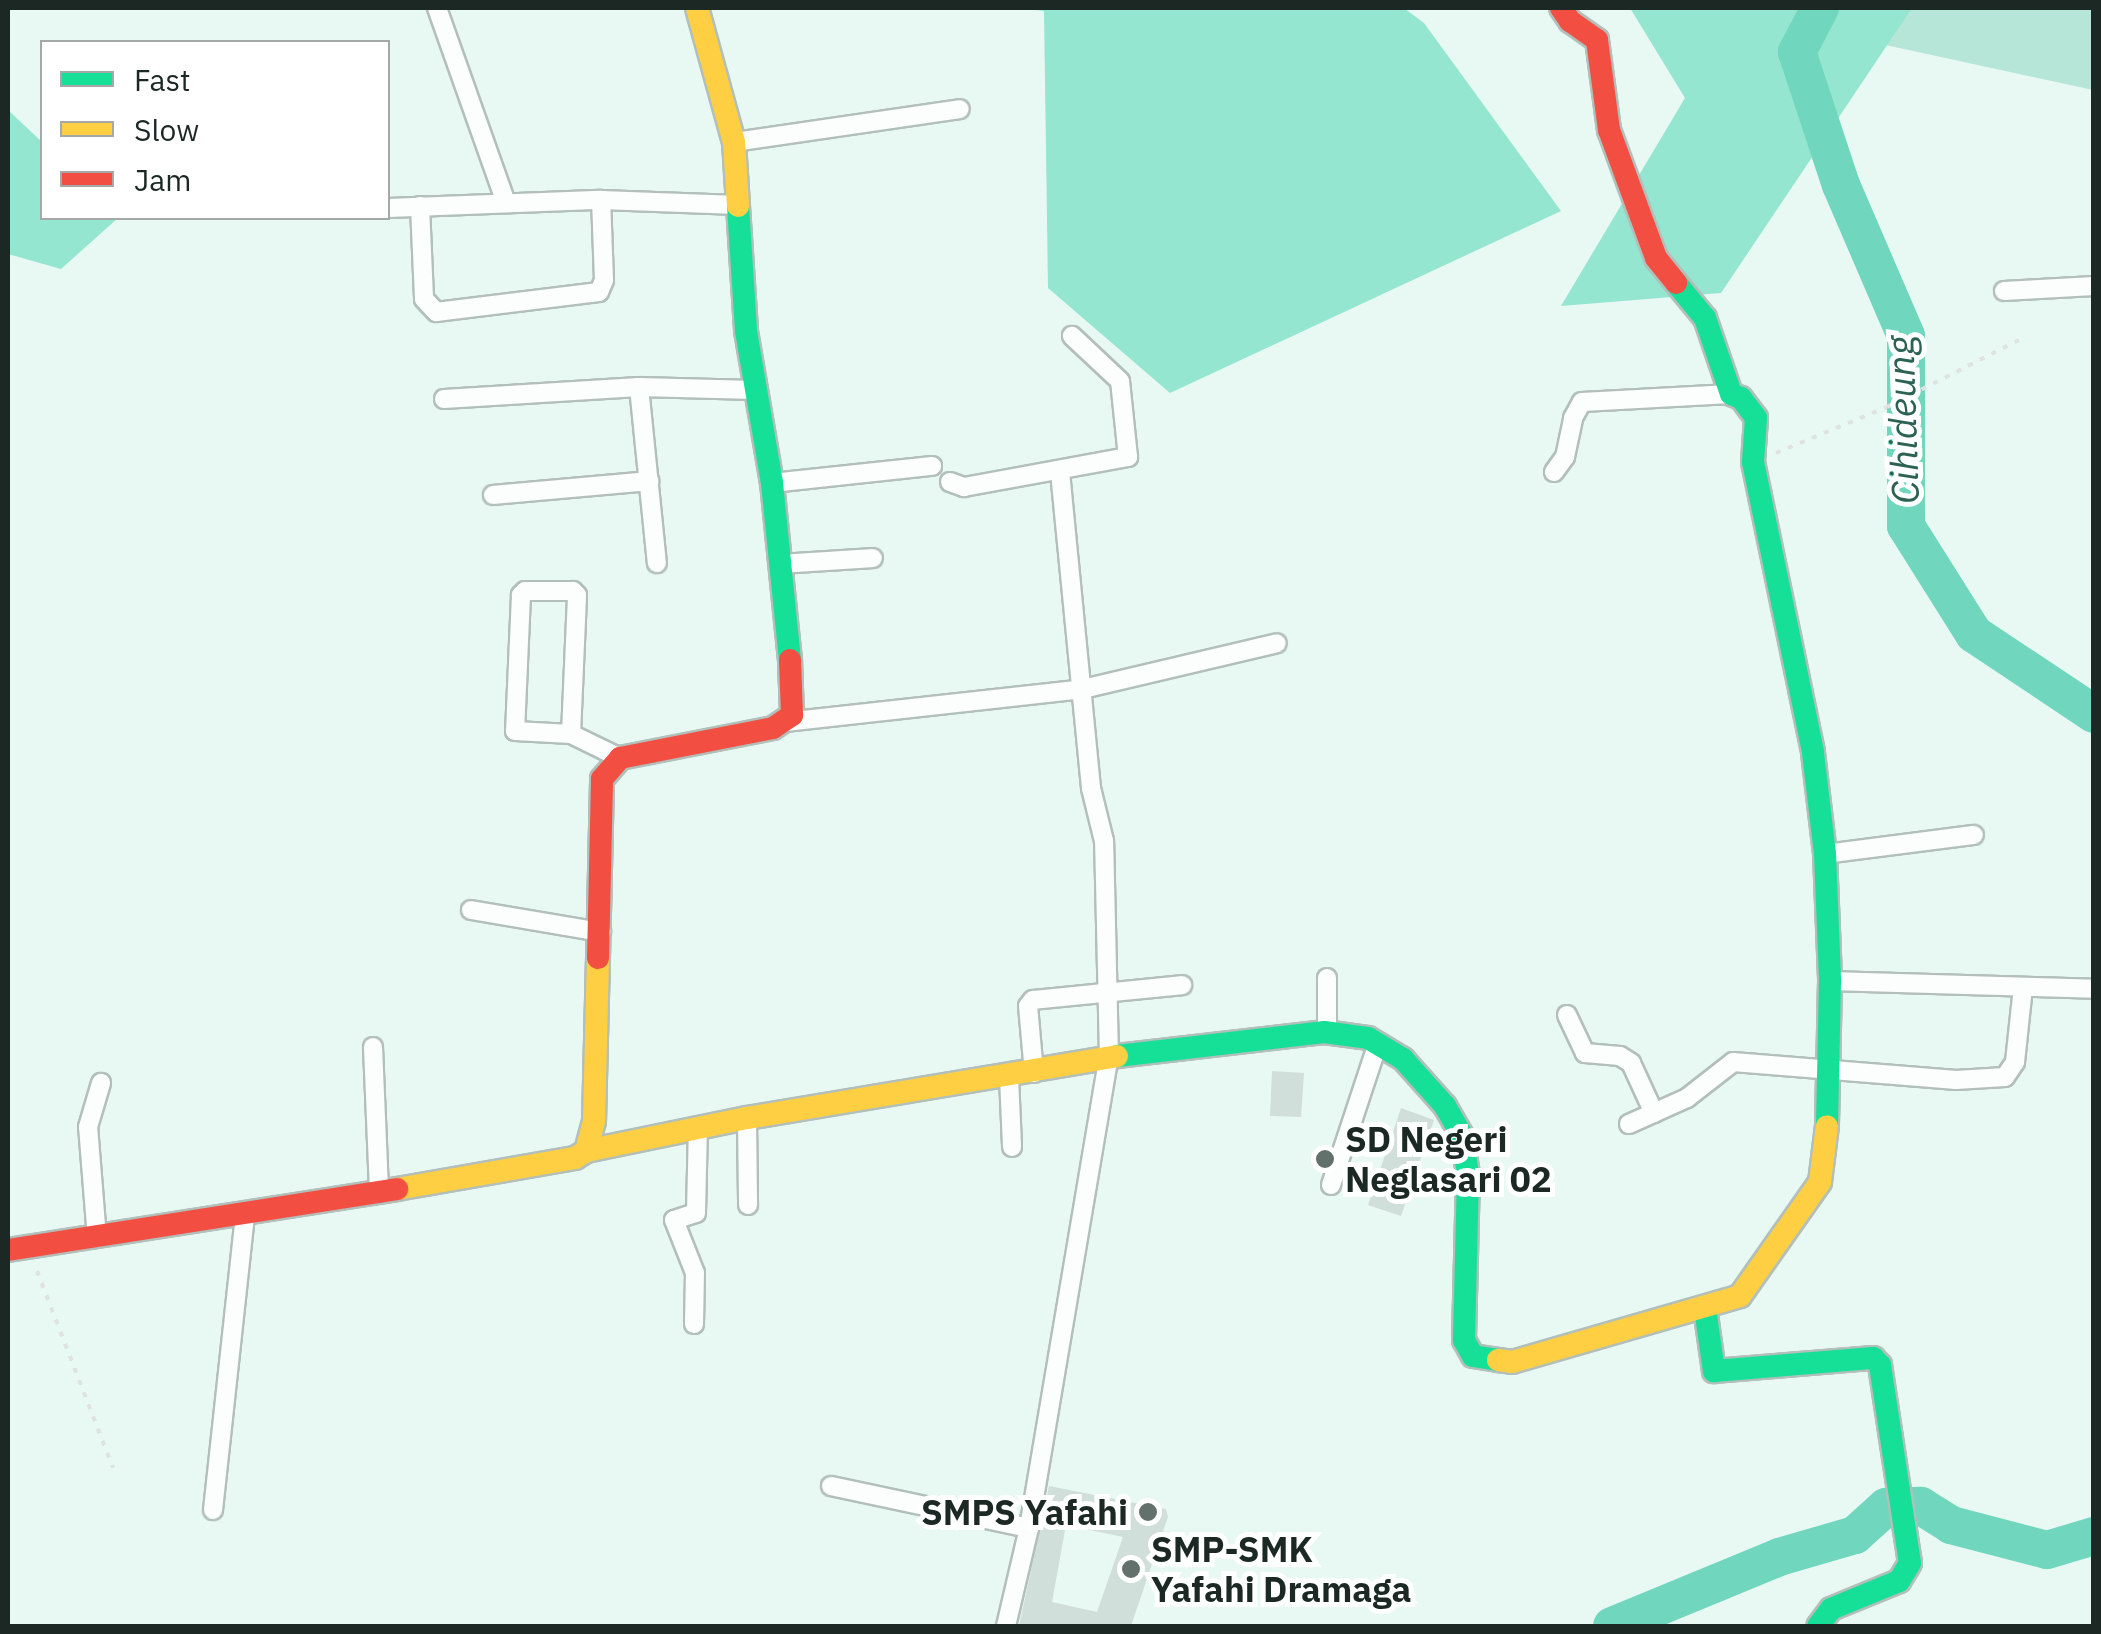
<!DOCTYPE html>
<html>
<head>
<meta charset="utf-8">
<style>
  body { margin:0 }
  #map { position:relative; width:2101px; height:1634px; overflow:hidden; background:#e8f8f3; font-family:"IBM Plex Sans",sans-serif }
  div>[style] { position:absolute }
  .green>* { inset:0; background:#b6e6d8 }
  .forest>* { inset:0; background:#94e6d1 }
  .river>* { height:38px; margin:-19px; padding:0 19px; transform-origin:19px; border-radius:19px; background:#70d7be }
  .building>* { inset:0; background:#d1dfdb }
  .path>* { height:4px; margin-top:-2px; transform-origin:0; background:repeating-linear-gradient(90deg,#dee3e1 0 5px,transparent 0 13px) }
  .roads { filter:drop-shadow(2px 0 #b2bfba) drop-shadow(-2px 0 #b2bfba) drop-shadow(0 2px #b2bfba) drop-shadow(0 -2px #b2bfba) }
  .street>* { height:18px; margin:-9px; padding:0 9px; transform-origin:9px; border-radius:9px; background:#fcfefd }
  .fast>* { height:22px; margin:-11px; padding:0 11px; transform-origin:11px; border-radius:11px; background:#16e098 }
  .slow>* { height:22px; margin:-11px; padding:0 11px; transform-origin:11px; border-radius:11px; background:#ffcf43 }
  .jam>* { height:22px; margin:-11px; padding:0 11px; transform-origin:11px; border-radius:11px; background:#f24e42 }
  .dots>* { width:28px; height:28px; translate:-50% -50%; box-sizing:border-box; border:5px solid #fff; border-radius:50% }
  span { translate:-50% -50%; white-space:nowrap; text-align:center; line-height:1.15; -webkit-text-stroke:10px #fff; paint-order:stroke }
  .poi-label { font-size:35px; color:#1b2824; font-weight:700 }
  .left { translate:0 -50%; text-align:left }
  .right { translate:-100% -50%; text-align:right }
  .water-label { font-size:38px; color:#2c6254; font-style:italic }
  .frame { position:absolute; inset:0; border:10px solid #1b2824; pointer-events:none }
  .legend { position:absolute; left:40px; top:40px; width:350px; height:180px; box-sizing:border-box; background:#fff; border:2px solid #a4a9a7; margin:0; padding:12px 18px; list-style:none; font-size:30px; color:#1b2824 }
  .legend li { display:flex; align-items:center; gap:20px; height:50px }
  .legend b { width:50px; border:2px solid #a4a9a7 }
</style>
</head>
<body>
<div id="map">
  <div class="green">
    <div style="clip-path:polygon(1821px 8px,2093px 8px,2093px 90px,1812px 29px)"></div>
  </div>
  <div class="forest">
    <div style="clip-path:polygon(1017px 8px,1404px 8px,1424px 23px,1561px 211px,1170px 393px,1048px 288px,1044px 11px)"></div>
    <div style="clip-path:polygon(1630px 8px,1912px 8px,1721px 293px,1561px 306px,1685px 98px)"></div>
    <div style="clip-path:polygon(8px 110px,42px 142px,42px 218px,118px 218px,61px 269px,8px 254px)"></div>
  </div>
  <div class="river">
    <div style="left:1820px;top:8px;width:50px;rotate:117.6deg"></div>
    <div style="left:1797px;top:52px;width:140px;rotate:71.7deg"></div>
    <div style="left:1841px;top:185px;width:164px;rotate:66.7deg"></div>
    <div style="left:1906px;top:336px;width:190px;rotate:90deg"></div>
    <div style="left:1906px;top:526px;width:128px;rotate:57.8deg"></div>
    <div style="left:1974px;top:634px;width:144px;rotate:33.7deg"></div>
    <div style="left:1612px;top:1626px;width:181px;rotate:-22.4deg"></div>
    <div style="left:1779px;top:1557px;width:79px;rotate:-16.1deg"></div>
    <div style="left:1855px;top:1535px;width:42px;rotate:-42.1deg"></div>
    <div style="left:1886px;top:1507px;width:35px;rotate:-2deg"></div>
    <div style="left:1921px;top:1506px;width:36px;rotate:32deg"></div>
    <div style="left:1951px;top:1525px;width:99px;rotate:14.6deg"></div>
    <div style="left:2047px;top:1550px;width:49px;rotate:-16.6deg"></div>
  </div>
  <div class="building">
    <div style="clip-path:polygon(1272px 1071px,1304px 1073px,1301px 1117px,1270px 1116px)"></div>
    <div style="clip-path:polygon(1401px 1108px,1434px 1120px,1401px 1216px,1368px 1205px)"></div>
    <div style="clip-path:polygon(evenodd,1049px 1486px,1166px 1509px,1168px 1517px,1131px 1626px,1019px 1626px,1049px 1486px,1066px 1525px,1123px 1537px,1097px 1612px,1052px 1602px,1066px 1525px)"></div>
  </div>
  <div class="path">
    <div style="left:1776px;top:453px;width:120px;rotate:-22.5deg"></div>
    <div style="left:1887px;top:407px;width:148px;rotate:-26.9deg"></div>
    <div style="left:37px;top:1271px;width:211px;rotate:68.9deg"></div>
  </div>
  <div class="roads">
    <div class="street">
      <div style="left:437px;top:8px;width:207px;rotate:70.5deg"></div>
      <div style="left:734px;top:142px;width:228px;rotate:-8.3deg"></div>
      <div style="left:420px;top:206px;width:93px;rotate:87.5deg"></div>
      <div style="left:424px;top:299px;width:18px;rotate:47deg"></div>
      <div style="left:436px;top:312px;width:164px;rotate:-7deg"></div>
      <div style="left:599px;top:292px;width:13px;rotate:-67deg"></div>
      <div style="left:604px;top:280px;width:80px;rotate:-92.1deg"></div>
      <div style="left:388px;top:208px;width:213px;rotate:-2.2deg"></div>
      <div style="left:601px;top:200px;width:137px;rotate:2.1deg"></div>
      <div style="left:2004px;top:291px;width:90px;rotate:-3.2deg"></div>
      <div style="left:639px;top:387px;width:177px;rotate:84.2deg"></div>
      <div style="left:444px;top:399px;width:195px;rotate:-3.5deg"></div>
      <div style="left:639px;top:387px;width:116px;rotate:1.5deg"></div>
      <div style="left:1554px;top:472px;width:19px;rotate:-54deg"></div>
      <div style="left:1565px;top:457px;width:40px;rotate:-78deg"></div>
      <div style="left:1573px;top:418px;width:18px;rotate:-61deg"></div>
      <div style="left:1582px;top:402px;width:149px;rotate:-3.1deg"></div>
      <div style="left:950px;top:482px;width:15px;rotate:20deg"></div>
      <div style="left:964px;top:487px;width:167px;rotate:-10.4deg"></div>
      <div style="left:1128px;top:457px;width:76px;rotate:-96deg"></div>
      <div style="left:1120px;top:381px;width:66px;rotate:-136.8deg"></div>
      <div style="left:772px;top:483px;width:161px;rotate:-6.1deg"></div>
      <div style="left:493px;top:495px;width:157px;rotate:-5.1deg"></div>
      <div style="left:781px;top:564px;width:92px;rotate:-3.7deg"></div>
      <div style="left:785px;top:722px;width:300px;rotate:-6.3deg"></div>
      <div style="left:1083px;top:689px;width:199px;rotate:-13.3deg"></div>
      <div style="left:571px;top:734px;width:139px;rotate:-87.5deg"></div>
      <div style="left:577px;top:595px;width:6px;rotate:-135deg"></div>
      <div style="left:573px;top:591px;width:48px;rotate:180deg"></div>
      <div style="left:525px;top:591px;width:6px;rotate:135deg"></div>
      <div style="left:521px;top:595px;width:136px;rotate:92.5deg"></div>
      <div style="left:515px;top:731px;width:56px;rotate:3.1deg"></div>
      <div style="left:571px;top:734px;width:55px;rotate:26.1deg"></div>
      <div style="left:1825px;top:854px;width:150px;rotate:-7.3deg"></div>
      <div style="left:471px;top:910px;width:132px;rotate:9.6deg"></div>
      <div style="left:1327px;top:978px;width:54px;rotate:90deg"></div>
      <div style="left:1830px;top:981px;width:264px;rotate:1.7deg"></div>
      <div style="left:1567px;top:1015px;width:42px;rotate:64.7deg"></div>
      <div style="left:1585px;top:1053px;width:35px;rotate:5deg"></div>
      <div style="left:1620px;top:1056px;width:13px;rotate:32deg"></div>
      <div style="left:1631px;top:1063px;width:55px;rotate:65.3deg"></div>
      <div style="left:373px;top:1047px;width:145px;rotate:87.6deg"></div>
      <div style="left:1034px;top:1073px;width:67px;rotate:-95.1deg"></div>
      <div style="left:1028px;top:1006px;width:8px;rotate:-50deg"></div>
      <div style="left:1033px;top:1000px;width:150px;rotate:-5.7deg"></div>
      <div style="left:1009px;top:1077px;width:70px;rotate:87.5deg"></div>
      <div style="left:747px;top:1118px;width:87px;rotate:89.3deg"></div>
      <div style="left:1629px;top:1124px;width:64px;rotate:-24.1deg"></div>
      <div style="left:1687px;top:1098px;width:58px;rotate:-38deg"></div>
      <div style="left:1733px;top:1062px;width:224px;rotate:4.6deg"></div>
      <div style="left:1956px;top:1080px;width:49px;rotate:-3.5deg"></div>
      <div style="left:2005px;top:1077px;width:18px;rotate:-56deg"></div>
      <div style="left:2015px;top:1062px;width:75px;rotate:-83.9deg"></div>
      <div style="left:1331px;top:1185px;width:150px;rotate:-71.7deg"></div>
      <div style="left:97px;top:1238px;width:111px;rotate:-94.6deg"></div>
      <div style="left:88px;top:1127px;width:46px;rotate:-73.5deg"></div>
      <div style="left:694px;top:1324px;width:51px;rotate:-88.9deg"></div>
      <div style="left:695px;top:1273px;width:57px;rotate:-111.6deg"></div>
      <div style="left:674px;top:1220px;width:23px;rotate:-18deg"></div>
      <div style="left:696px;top:1213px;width:85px;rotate:-88.7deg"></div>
      <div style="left:831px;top:1486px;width:202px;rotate:12deg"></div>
      <div style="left:213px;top:1510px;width:296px;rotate:-83.8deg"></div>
      <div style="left:1006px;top:1626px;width:101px;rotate:-76.8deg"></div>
      <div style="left:1029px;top:1528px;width:478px;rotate:-80.4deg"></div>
      <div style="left:1109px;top:1057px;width:216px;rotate:-91.3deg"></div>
      <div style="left:1104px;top:841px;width:55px;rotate:-103.8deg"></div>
      <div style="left:1091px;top:788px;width:318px;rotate:-95.6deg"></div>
    </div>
    <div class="fast">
      <div style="left:738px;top:206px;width:125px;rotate:86.3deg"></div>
      <div style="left:746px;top:331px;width:154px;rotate:80.3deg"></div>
      <div style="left:772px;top:483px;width:178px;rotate:84.2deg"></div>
      <div style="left:1676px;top:283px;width:45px;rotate:50.4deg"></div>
      <div style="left:1705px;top:318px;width:80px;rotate:71.1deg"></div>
      <div style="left:1731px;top:394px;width:11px;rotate:22deg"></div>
      <div style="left:1741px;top:398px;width:25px;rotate:53deg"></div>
      <div style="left:1756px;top:418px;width:44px;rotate:93.9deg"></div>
      <div style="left:1753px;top:462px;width:297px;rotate:78.3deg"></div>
      <div style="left:1813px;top:753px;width:102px;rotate:83.2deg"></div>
      <div style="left:1825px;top:854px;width:127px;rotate:87.7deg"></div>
      <div style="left:1830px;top:981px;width:145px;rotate:91.2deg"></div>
      <div style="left:1117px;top:1056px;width:208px;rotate:-6.6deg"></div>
      <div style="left:1324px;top:1032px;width:44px;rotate:7.8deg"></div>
      <div style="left:1368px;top:1038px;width:41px;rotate:31deg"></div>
      <div style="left:1403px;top:1059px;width:63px;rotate:48.2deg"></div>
      <div style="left:1445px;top:1106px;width:34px;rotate:60deg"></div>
      <div style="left:1462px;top:1136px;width:39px;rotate:81deg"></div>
      <div style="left:1468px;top:1175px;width:165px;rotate:91.4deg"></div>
      <div style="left:1464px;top:1340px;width:18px;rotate:61deg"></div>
      <div style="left:1473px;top:1356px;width:25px;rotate:9deg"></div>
      <div style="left:1705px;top:1308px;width:64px;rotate:81.9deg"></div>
      <div style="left:1714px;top:1371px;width:160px;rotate:-4.7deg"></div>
      <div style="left:1873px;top:1358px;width:10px;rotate:45deg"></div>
      <div style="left:1880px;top:1365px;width:200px;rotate:81.4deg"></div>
      <div style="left:1910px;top:1563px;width:21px;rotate:121deg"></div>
      <div style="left:1899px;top:1581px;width:74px;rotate:157.6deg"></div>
      <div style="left:1831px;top:1609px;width:21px;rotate:127deg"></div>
    </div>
    <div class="slow">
      <div style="left:697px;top:8px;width:139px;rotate:74.6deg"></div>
      <div style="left:734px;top:142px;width:64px;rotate:86.4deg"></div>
      <div style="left:586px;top:1151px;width:164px;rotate:-11.6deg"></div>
      <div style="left:747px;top:1118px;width:375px;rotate:-9.5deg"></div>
      <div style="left:397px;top:1189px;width:181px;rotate:-9.9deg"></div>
      <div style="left:575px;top:1158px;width:13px;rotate:-32deg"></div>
      <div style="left:586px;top:1151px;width:31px;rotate:-75deg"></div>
      <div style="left:594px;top:1121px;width:163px;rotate:-88.6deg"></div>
      <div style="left:1498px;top:1360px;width:14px;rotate:8deg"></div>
      <div style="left:1512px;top:1362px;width:237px;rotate:-16.1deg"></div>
      <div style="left:1740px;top:1296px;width:139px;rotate:-54.9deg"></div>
      <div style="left:1820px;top:1182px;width:56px;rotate:-82.9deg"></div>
    </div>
    <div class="jam">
      <div style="left:1561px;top:8px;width:16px;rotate:55deg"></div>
      <div style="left:1570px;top:21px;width:33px;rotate:35deg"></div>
      <div style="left:1597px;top:40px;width:91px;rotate:82.4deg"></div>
      <div style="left:1609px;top:130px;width:136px;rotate:69.8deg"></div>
      <div style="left:1656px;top:258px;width:32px;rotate:51deg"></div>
      <div style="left:598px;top:958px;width:179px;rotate:-88.7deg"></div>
      <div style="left:602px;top:779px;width:28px;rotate:-49deg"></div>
      <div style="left:620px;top:758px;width:156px;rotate:-11.1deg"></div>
      <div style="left:773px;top:728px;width:23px;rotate:-34deg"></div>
      <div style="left:792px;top:715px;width:55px;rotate:-92.1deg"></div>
      <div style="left:8px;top:1250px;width:394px;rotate:-8.9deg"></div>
    </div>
  </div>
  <div class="dots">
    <div style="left:1325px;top:1159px;background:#63716c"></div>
    <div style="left:1148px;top:1512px;background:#63716c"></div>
    <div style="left:1131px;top:1569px;background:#63716c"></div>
  </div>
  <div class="poi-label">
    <span class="left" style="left:1345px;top:1159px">SD Negeri<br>Neglasari 02</span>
    <span class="right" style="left:1128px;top:1512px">SMPS Yafahi</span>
    <span class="left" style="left:1151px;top:1569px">SMP-SMK<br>Yafahi Dramaga</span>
  </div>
  <div class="water-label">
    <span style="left:1902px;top:420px;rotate:-92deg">Cihideung</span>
  </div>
  <div class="frame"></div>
  <ul class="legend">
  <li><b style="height:12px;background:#16e098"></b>Fast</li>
  <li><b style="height:12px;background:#ffcf43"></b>Slow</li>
  <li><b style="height:12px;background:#f24e42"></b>Jam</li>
  </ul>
</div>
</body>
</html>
